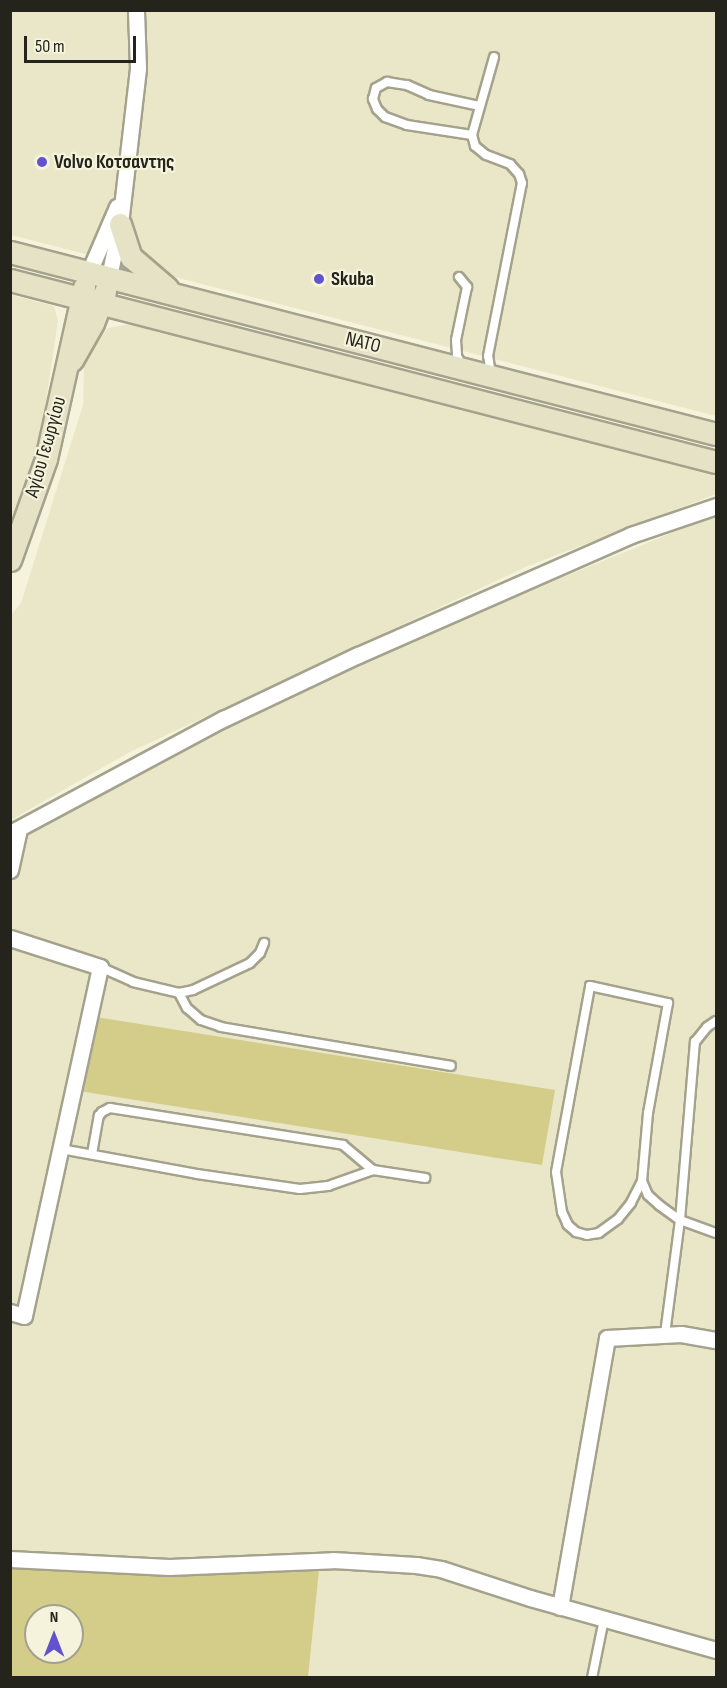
<!DOCTYPE html>
<html>
<head>
<meta charset="utf-8">
<style>
  body { margin:0 }
  #map { position:relative; width:727px; height:1688px; overflow:hidden; background:#f5f3dc; font-family:"Sofia Sans Condensed",sans-serif }
  div>[style] { position:absolute }
  .built>* { inset:0; background:#eae7c9 }
  .green>* { inset:0; background:#d3cd89 }
  .roads { filter:drop-shadow(2px 0 #a4a28c) drop-shadow(-2px 0 #a4a28c) drop-shadow(0 2px #a4a28c) drop-shadow(0 -2px #a4a28c) }
  .lane>* { height:8px; margin:-4px; padding:0 4px; transform-origin:4px; border-radius:4px; background:#fff }
  .street>* { height:15px; margin:-7.5px; padding:0 7.5px; transform-origin:7.5px; border-radius:7.5px; background:#fff }
  .secondary>* { height:21px; margin:-10.5px; padding:0 10.5px; transform-origin:10.5px; border-radius:10.5px; background:#e5e2c5 }
  .dots>* { width:16px; height:16px; translate:-50% -50%; box-sizing:border-box; border:3px solid #f5f3dc; border-radius:50% }
  span { translate:-50% -50%; white-space:nowrap; text-align:center; line-height:1.15; -webkit-text-stroke:4.5px #f5f3dc; paint-order:stroke }
  .poi-label { font-size:20px; color:#25241c; font-weight:700 }
  .left { translate:0 -50%; text-align:left }
  .street-label { font-size:20px; color:#25241c }
  .frame { position:absolute; inset:0; border:12px solid #25241c; pointer-events:none }
  .north { position:absolute; left:24px; top:1604px; width:60px; height:60px; box-sizing:border-box; background:#f5f3dc; border:2px solid #a2a08f; border-radius:50%; rotate:0deg; font-size:16px; font-weight:700; line-height:24px; text-align:center; color:#25241c }
  .north::after { content:''; display:block; margin:auto; width:21px; height:27px; background:#6153cb; clip-path:polygon(50% 0,100% 100%,50% 72%,0 100%) }
  .scale { position:absolute; left:24px; top:36px; width:112px; height:27px; box-sizing:border-box; border:3px solid #25241c; border-top:0; padding-left:8px; font-size:18px; line-height:21px; white-space:nowrap; color:#25241c; -webkit-text-stroke:4px #f5f3dc; paint-order:stroke }
</style>
</head>
<body>
<div id="map">
  <div class="built">
    <div style="clip-path:polygon(11px 11px,716px 11px,716px 416px,11px 235px)"></div>
    <div style="clip-path:polygon(11px 295px,54px 306px,58px 321px,38px 454px,11px 541px)"></div>
    <div style="clip-path:polygon(130px 324px,716px 475px,716px 494px,528px 566px,128px 753px,11px 820px,11px 615px,21px 603px,83px 405px,84px 367px,93px 347px,108px 328px)"></div>
    <div style="clip-path:polygon(evenodd,716px 515px,716px 1677px,11px 1678px,11px 843px,235px 723px,477px 612px,716px 515px,36px 1616px,72px 1616px,72px 1652px,36px 1652px,36px 1616px)"></div>
  </div>
  <div class="green">
    <div style="clip-path:polygon(96px 1017px,555px 1090px,542px 1165px,79px 1091px)"></div>
    <div style="clip-path:polygon(evenodd,11px 1569px,111px 1572px,319px 1570px,308px 1677px,11px 1678px,11px 1569px,36px 1616px,72px 1616px,72px 1652px,36px 1652px,36px 1616px)"></div>
  </div>
  <div class="roads">
    <div class="lane">
      <div style="left:472px;top:135px;width:66px;rotate:-171.3deg"></div>
      <div style="left:407px;top:125px;width:23px;rotate:-160deg"></div>
      <div style="left:385px;top:117px;width:11px;rotate:-135deg"></div>
      <div style="left:377px;top:109px;width:11px;rotate:-112deg"></div>
      <div style="left:373px;top:99px;width:11px;rotate:-75deg"></div>
      <div style="left:376px;top:88px;width:13px;rotate:-29deg"></div>
      <div style="left:387px;top:82px;width:20px;rotate:9deg"></div>
      <div style="left:407px;top:85px;width:24px;rotate:24deg"></div>
      <div style="left:429px;top:95px;width:51px;rotate:12.4deg"></div>
      <div style="left:459px;top:277px;width:13px;rotate:51deg"></div>
      <div style="left:467px;top:287px;width:54px;rotate:101.7deg"></div>
      <div style="left:456px;top:340px;width:16px;rotate:86deg"></div>
      <div style="left:457px;top:356px;width:9px;rotate:63deg"></div>
      <div style="left:491px;top:374px;width:18px;rotate:-99deg"></div>
      <div style="left:488px;top:356px;width:176px;rotate:-78.9deg"></div>
      <div style="left:522px;top:183px;width:9px;rotate:-108deg"></div>
      <div style="left:519px;top:174px;width:13px;rotate:-132deg"></div>
      <div style="left:510px;top:164px;width:26px;rotate:-159deg"></div>
      <div style="left:486px;top:155px;width:14px;rotate:-141deg"></div>
      <div style="left:475px;top:146px;width:11px;rotate:-105deg"></div>
      <div style="left:472px;top:135px;width:81px;rotate:-74.2deg"></div>
      <div style="left:100px;top:967px;width:36px;rotate:24deg"></div>
      <div style="left:133px;top:982px;width:47px;rotate:13.4deg"></div>
      <div style="left:179px;top:993px;width:14px;rotate:-12deg"></div>
      <div style="left:193px;top:990px;width:63px;rotate:-25.3deg"></div>
      <div style="left:250px;top:963px;width:14px;rotate:-45deg"></div>
      <div style="left:260px;top:953px;width:11px;rotate:-68deg"></div>
      <div style="left:179px;top:993px;width:17px;rotate:62deg"></div>
      <div style="left:187px;top:1008px;width:18px;rotate:41deg"></div>
      <div style="left:201px;top:1020px;width:21px;rotate:19deg"></div>
      <div style="left:221px;top:1027px;width:233px;rotate:9.6deg"></div>
      <div style="left:61px;top:1149px;width:138px;rotate:10.4deg"></div>
      <div style="left:197px;top:1174px;width:104px;rotate:8.3deg"></div>
      <div style="left:300px;top:1189px;width:28px;rotate:-6deg"></div>
      <div style="left:328px;top:1186px;width:48px;rotate:-19.6deg"></div>
      <div style="left:373px;top:1170px;width:53px;rotate:8.7deg"></div>
      <div style="left:92px;top:1154px;width:39px;rotate:-80deg"></div>
      <div style="left:99px;top:1116px;width:5px;rotate:-53deg"></div>
      <div style="left:102px;top:1112px;width:9px;rotate:-27deg"></div>
      <div style="left:110px;top:1108px;width:236px;rotate:9deg"></div>
      <div style="left:343px;top:1145px;width:39px;rotate:40deg"></div>
      <div style="left:642px;top:1181px;width:25px;rotate:117deg"></div>
      <div style="left:631px;top:1203px;width:21px;rotate:129deg"></div>
      <div style="left:618px;top:1219px;width:24px;rotate:144deg"></div>
      <div style="left:599px;top:1233px;width:12px;rotate:171deg"></div>
      <div style="left:587px;top:1235px;width:11px;rotate:-165deg"></div>
      <div style="left:576px;top:1232px;width:11px;rotate:-139deg"></div>
      <div style="left:568px;top:1225px;width:14px;rotate:-115deg"></div>
      <div style="left:562px;top:1212px;width:40px;rotate:-98.5deg"></div>
      <div style="left:556px;top:1172px;width:189px;rotate:-79.6deg"></div>
      <div style="left:590px;top:986px;width:80px;rotate:12.3deg"></div>
      <div style="left:668px;top:1003px;width:112px;rotate:100.3deg"></div>
      <div style="left:648px;top:1113px;width:68px;rotate:95deg"></div>
      <div style="left:642px;top:1181px;width:15px;rotate:67deg"></div>
      <div style="left:648px;top:1195px;width:15px;rotate:42deg"></div>
      <div style="left:659px;top:1205px;width:26px;rotate:36deg"></div>
      <div style="left:680px;top:1220px;width:38px;rotate:20deg"></div>
      <div style="left:665px;top:1334px;width:115px;rotate:-82.5deg"></div>
      <div style="left:680px;top:1220px;width:179px;rotate:-85.2deg"></div>
      <div style="left:695px;top:1042px;width:19px;rotate:-51deg"></div>
      <div style="left:707px;top:1027px;width:11px;rotate:-34deg"></div>
      <div style="left:592px;top:1678px;width:60px;rotate:-78.5deg"></div>
    </div>
    <div class="street">
      <div style="left:89px;top:272px;width:71px;rotate:-66.7deg"></div>
      <div style="left:109px;top:277px;width:54px;rotate:-78.3deg"></div>
      <div style="left:120px;top:224px;width:157px;rotate:-83.4deg"></div>
      <div style="left:138px;top:68px;width:58px;rotate:-92deg"></div>
      <div style="left:10px;top:833px;width:242px;rotate:-28.2deg"></div>
      <div style="left:223px;top:719px;width:149px;rotate:-25.4deg"></div>
      <div style="left:358px;top:655px;width:298px;rotate:-23.7deg"></div>
      <div style="left:631px;top:535px;width:90px;rotate:-18.8deg"></div>
      <div style="left:10px;top:870px;width:42px;rotate:-77.6deg"></div>
      <div style="left:10px;top:938px;width:95px;rotate:17.9deg"></div>
      <div style="left:100px;top:967px;width:357px;rotate:102.3deg"></div>
      <div style="left:24px;top:1316px;width:15px;rotate:-164deg"></div>
      <div style="left:10px;top:1559px;width:159px;rotate:2.9deg"></div>
      <div style="left:169px;top:1567px;width:164px;rotate:-2.4deg"></div>
      <div style="left:333px;top:1560px;width:83px;rotate:3.4deg"></div>
      <div style="left:416px;top:1565px;width:25px;rotate:9deg"></div>
      <div style="left:441px;top:1569px;width:94px;rotate:18deg"></div>
      <div style="left:530px;top:1598px;width:193px;rotate:15.6deg"></div>
      <div style="left:560px;top:1607px;width:273px;rotate:-80.1deg"></div>
      <div style="left:607px;top:1338px;width:74px;rotate:-3.1deg"></div>
      <div style="left:681px;top:1334px;width:36px;rotate:10deg"></div>
    </div>
    <div class="secondary">
      <div style="left:120px;top:224px;width:35px;rotate:72deg"></div>
      <div style="left:131px;top:257px;width:48px;rotate:40.7deg"></div>
      <div style="left:10px;top:252px;width:729px;rotate:14.46deg"></div>
      <div style="left:10px;top:280px;width:729px;rotate:14.46deg"></div>
      <div style="left:72px;top:360px;width:43px;rotate:-60.4deg"></div>
      <div style="left:93px;top:323px;width:34px;rotate:-69deg"></div>
      <div style="left:10px;top:560px;width:107px;rotate:-70.4deg"></div>
      <div style="left:46px;top:459px;width:176px;rotate:-77.5deg"></div>
    </div>
  </div>
  <div class="dots">
    <div style="left:42px;top:162px;background:#6153cb"></div>
    <div style="left:319px;top:279px;background:#6153cb"></div>
  </div>
  <div class="poi-label">
    <span class="left" style="left:54px;top:162px">Volvo Κοτσαντης</span>
    <span class="left" style="left:331px;top:279px">Skuba</span>
  </div>
  <div class="street-label">
    <span style="left:363px;top:343px;rotate:14deg">ΝΑΤΟ</span>
    <span style="left:46px;top:447px;rotate:-74deg">Αγίου Γεωργίου</span>
  </div>
  <div class="frame"></div>
  <div class="north">N</div>
  <div class="scale">50 m</div>
</div>
</body>
</html>
